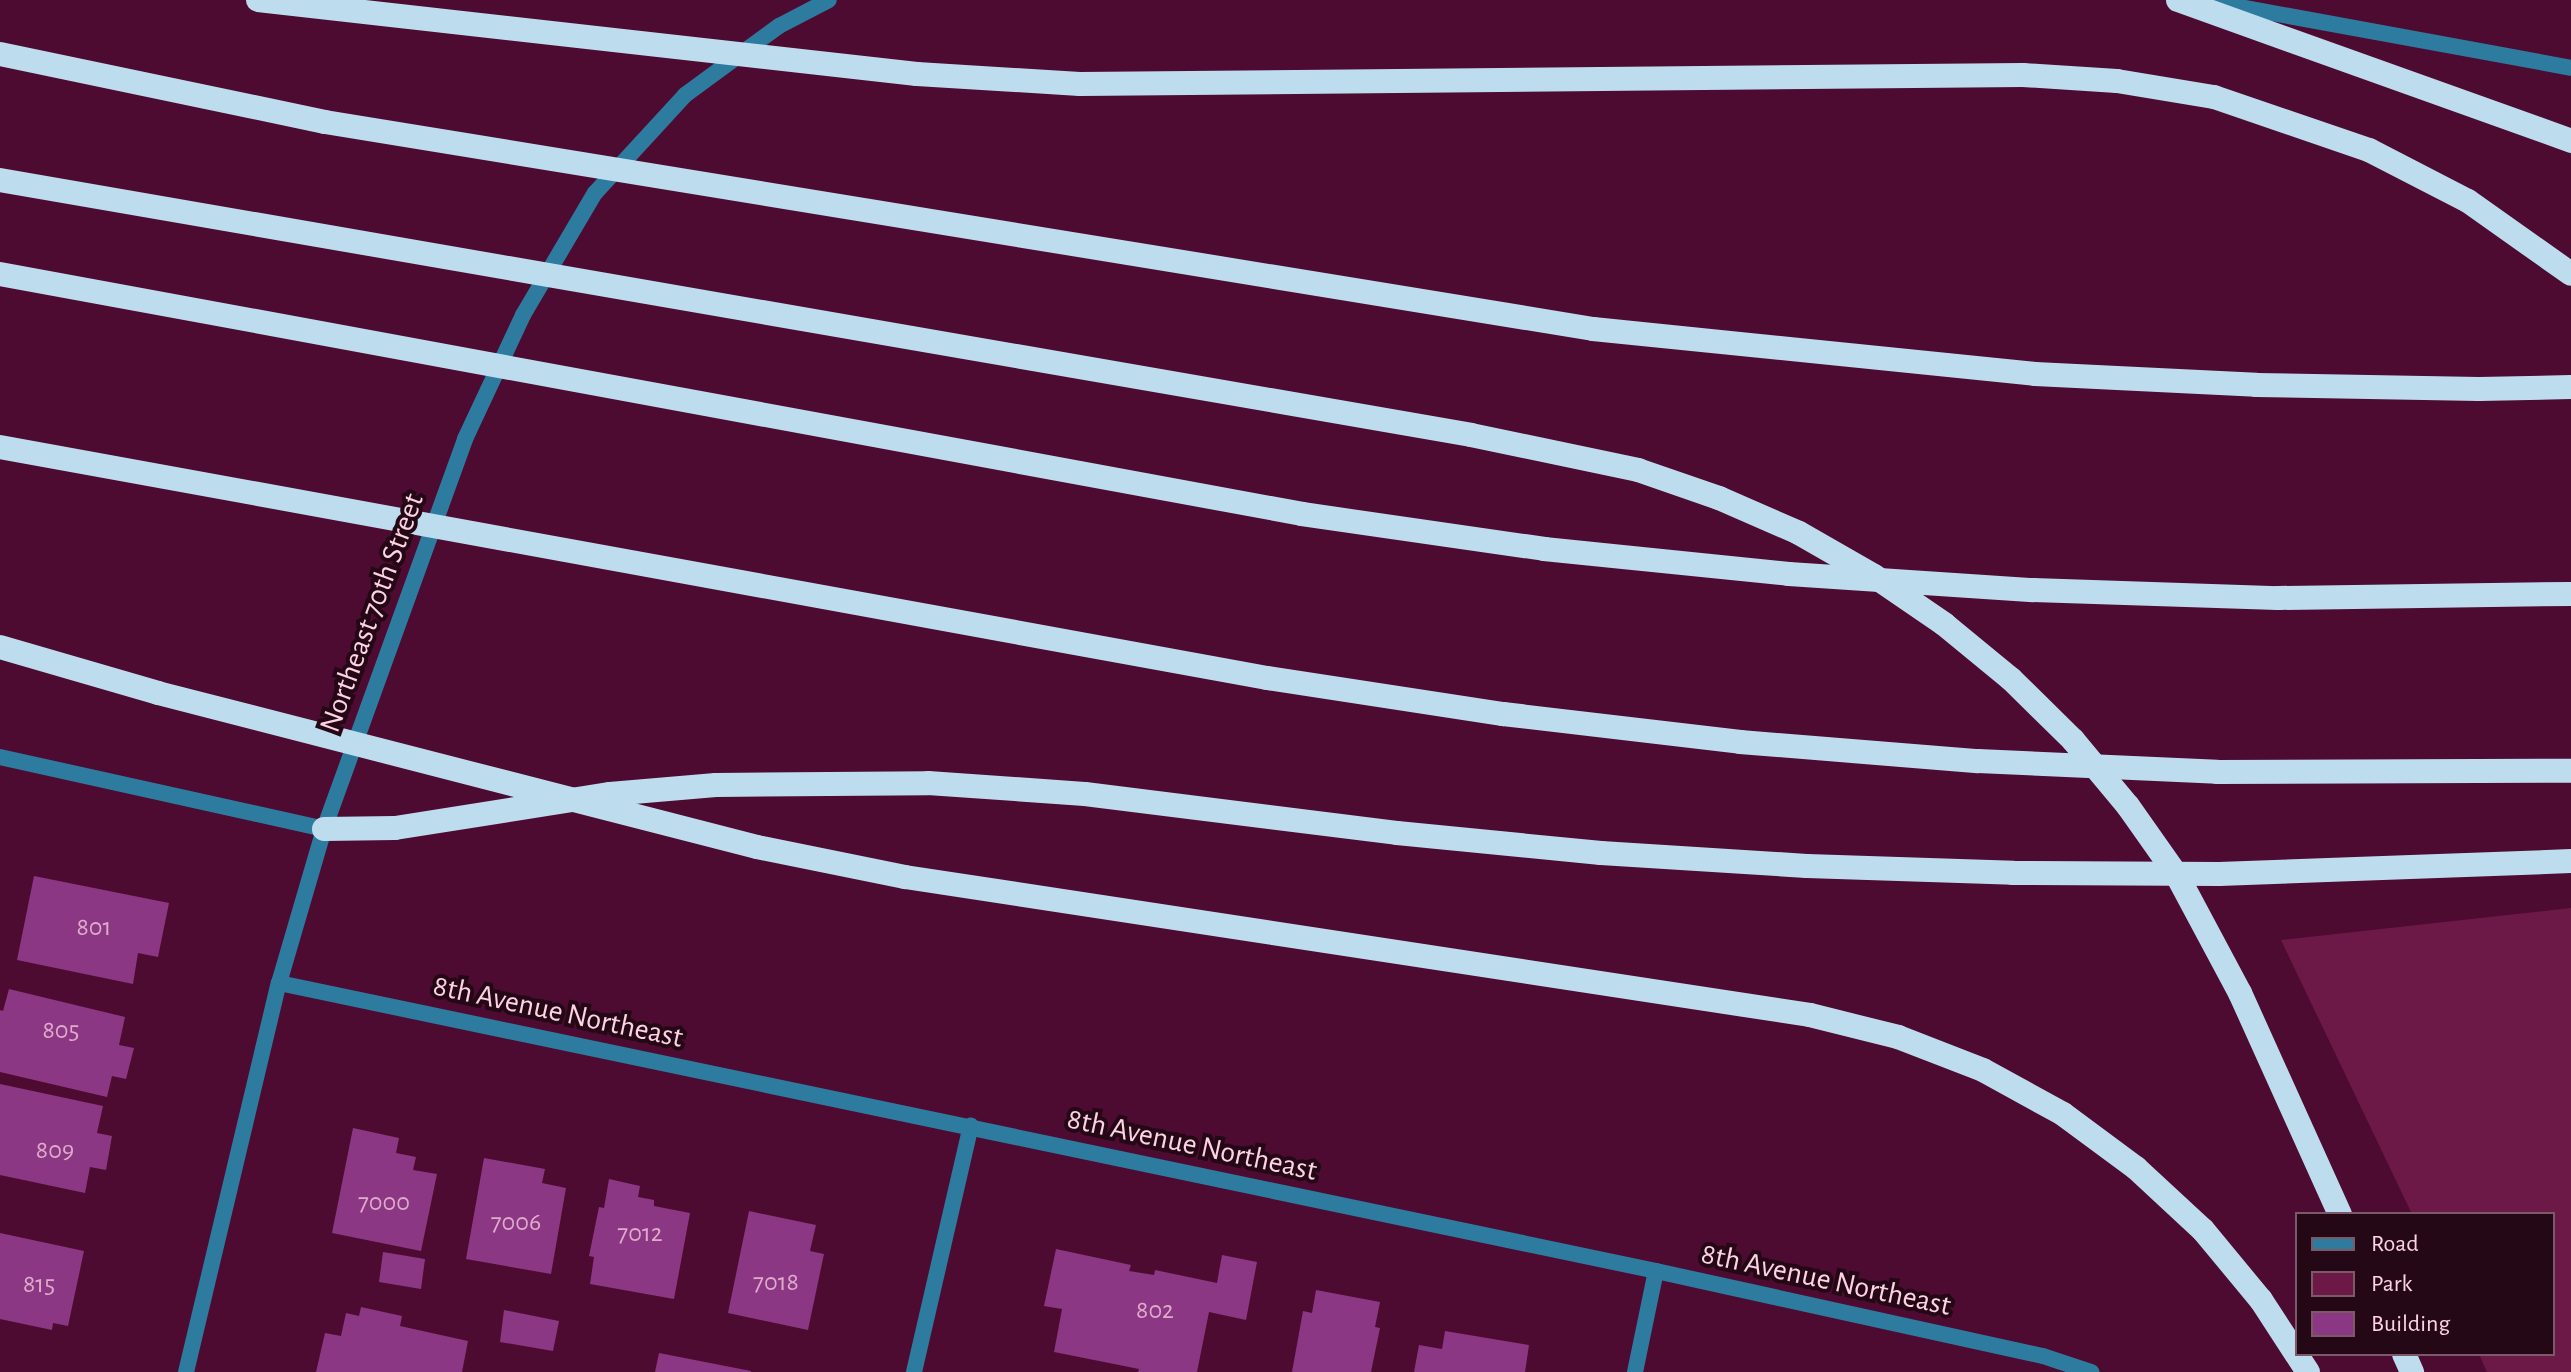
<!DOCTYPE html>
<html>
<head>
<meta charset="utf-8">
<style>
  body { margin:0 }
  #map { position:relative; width:2571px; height:1372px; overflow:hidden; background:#4e0b31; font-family:"Alegreya Sans",sans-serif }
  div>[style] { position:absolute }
  .green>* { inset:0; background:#6d1947 }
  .building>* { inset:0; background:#8b3783 }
  .minor>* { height:16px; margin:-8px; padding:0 8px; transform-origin:8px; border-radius:8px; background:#2d7ca0 }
  .tertiary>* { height:16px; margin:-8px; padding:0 8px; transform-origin:8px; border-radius:8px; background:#2d7ca0 }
  .motorway>* { height:24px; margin:-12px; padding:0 12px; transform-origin:12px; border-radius:12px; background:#bdddef }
  span { translate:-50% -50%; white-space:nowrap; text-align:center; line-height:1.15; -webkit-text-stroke:8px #240816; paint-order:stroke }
  .number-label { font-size:26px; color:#e0abcb }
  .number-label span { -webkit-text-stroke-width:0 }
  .street-label { font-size:30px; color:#fdd2e3 }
  .legend { position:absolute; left:2295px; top:1212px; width:260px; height:144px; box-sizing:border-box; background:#240816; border:2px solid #7b5968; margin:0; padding:10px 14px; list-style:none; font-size:24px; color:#fdd2e3 }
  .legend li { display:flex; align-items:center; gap:16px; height:40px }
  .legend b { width:40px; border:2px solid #7b5968 }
</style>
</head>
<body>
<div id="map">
  <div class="green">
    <div style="clip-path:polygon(2571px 908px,2571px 1372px,2487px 1372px,2479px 1354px,2553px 1354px,2553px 1214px,2412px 1214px,2281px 940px)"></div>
  </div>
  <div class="building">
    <div style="clip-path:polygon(34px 876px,169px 903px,158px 957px,138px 953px,133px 984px,17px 960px)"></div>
    <div style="clip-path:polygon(9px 989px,125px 1017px,119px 1045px,134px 1048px,126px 1079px,112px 1076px,107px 1097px,0 1072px,0 1010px,3px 1011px)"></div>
    <div style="clip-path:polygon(0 1084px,103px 1106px,97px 1133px,112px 1136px,106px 1170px,90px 1167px,85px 1193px,0 1175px)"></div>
    <div style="clip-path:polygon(353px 1128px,399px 1138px,396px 1153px,416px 1157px,413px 1170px,437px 1174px,421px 1251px,332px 1233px)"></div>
    <div style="clip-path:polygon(484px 1158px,545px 1169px,542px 1183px,566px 1188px,551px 1274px,466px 1259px)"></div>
    <div style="clip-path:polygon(609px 1179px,640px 1186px,638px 1197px,654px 1200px,654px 1206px,690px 1213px,674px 1299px,590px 1284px,594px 1257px,589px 1256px,599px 1207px,604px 1208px)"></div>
    <div style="clip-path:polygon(749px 1211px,816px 1225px,810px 1251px,824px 1254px,808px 1330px,728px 1313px)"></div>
    <div style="clip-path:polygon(0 1233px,84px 1251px,68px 1326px,53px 1323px,52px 1330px,0 1319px)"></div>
    <div style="clip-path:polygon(1056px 1249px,1131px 1265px,1129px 1271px,1154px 1275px,1155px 1270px,1217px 1283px,1222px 1255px,1257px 1262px,1246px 1320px,1209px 1312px,1197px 1372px,1138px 1372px,1139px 1369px,1054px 1352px,1062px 1309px,1044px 1306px)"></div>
    <div style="clip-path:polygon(383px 1252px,425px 1259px,421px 1289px,379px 1282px)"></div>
    <div style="clip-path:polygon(1316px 1290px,1380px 1302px,1375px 1327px,1380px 1328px,1371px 1372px,1292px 1372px,1303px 1311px,1312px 1313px)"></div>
    <div style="clip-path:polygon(361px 1307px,402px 1316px,400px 1326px,468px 1341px,462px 1372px,316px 1372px,325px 1333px,341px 1336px,346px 1313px,359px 1316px)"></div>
    <div style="clip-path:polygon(504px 1310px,559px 1321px,553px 1351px,500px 1342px)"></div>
    <div style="clip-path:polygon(1445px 1331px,1529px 1345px,1525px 1372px,1414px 1372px,1419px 1345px,1442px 1349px)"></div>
    <div style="clip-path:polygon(659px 1353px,751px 1371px,751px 1372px,655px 1372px)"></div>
  </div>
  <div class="minor">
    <div style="left:2207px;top:1px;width:370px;rotate:10.4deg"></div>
    <div style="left:279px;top:983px;width:1407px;rotate:11.81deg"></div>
    <div style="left:1656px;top:1271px;width:396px;rotate:12.4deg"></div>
    <div style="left:2043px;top:1356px;width:51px;rotate:18.4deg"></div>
    <div style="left:914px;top:1372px;width:253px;rotate:-77deg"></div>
    <div style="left:1635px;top:1372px;width:103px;rotate:-78.3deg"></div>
  </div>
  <div class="tertiary">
    <div style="left:0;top:757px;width:332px;rotate:12.5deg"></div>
    <div style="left:186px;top:1372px;width:400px;rotate:-76.6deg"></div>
    <div style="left:279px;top:983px;width:160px;rotate:-73.7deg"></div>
    <div style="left:324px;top:829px;width:415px;rotate:-70.1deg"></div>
    <div style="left:465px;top:439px;width:137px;rotate:-64.9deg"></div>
    <div style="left:523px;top:315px;width:142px;rotate:-59.5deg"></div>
    <div style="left:595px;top:193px;width:133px;rotate:-47.4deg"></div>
    <div style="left:685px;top:95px;width:117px;rotate:-36.3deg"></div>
    <div style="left:779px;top:26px;width:56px;rotate:-27.5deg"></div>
  </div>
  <div class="motorway">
    <div style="left:258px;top:0;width:663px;rotate:6.41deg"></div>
    <div style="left:917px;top:74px;width:163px;rotate:3.5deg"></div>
    <div style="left:1080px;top:84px;width:943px;rotate:-0.55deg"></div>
    <div style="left:2023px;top:75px;width:94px;rotate:3.7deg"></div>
    <div style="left:2117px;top:81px;width:98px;rotate:9.4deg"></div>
    <div style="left:2214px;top:97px;width:164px;rotate:18.9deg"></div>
    <div style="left:2369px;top:150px;width:111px;rotate:27.3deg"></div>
    <div style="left:2468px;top:201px;width:126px;rotate:35.3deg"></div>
    <div style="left:2178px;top:0;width:418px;rotate:19.7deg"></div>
    <div style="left:0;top:54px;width:332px;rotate:11.8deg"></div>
    <div style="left:325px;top:122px;width:1285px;rotate:9.27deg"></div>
    <div style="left:1593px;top:329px;width:444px;rotate:5.8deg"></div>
    <div style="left:2035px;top:374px;width:221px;rotate:2.8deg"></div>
    <div style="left:2256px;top:385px;width:223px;rotate:1deg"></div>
    <div style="left:2479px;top:389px;width:92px;rotate:-1.2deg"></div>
    <div style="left:0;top:180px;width:1493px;rotate:9.83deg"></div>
    <div style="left:1471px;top:435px;width:171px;rotate:11.8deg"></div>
    <div style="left:1638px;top:470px;width:86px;rotate:19.1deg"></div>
    <div style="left:1719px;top:498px;width:87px;rotate:23.6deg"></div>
    <div style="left:1799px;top:533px;width:86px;rotate:29.8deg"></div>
    <div style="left:1874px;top:576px;width:85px;rotate:34.4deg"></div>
    <div style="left:1944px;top:624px;width:87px;rotate:39.4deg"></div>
    <div style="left:2011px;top:679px;width:87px;rotate:44.5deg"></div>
    <div style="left:2073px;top:740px;width:86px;rotate:50.2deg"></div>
    <div style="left:2128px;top:806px;width:87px;rotate:54.8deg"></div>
    <div style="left:2178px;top:877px;width:132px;rotate:61.9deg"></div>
    <div style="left:2240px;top:993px;width:243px;rotate:65.7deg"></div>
    <div style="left:0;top:274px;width:1324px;rotate:10.44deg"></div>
    <div style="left:1302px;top:514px;width:245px;rotate:8.2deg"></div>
    <div style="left:1544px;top:549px;width:246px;rotate:5.8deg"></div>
    <div style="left:1789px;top:574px;width:245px;rotate:3.8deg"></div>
    <div style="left:2033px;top:590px;width:245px;rotate:1.9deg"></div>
    <div style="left:2278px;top:598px;width:293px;rotate:-0.8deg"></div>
    <div style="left:0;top:447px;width:1288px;rotate:10.33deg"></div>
    <div style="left:1267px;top:678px;width:239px;rotate:8.7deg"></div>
    <div style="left:1503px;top:714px;width:239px;rotate:6.7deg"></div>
    <div style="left:1740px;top:742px;width:239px;rotate:4.6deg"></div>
    <div style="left:1978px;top:761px;width:239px;rotate:2.6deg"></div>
    <div style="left:2217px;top:772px;width:354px;rotate:-0.2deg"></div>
    <div style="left:0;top:647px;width:165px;rotate:16.2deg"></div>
    <div style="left:158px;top:693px;width:618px;rotate:14.42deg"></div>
    <div style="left:757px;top:847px;width:151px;rotate:11.5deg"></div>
    <div style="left:905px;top:877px;width:915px;rotate:8.67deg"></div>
    <div style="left:1810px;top:1015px;width:91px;rotate:14deg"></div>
    <div style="left:1898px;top:1037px;width:91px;rotate:21.2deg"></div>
    <div style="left:1983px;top:1070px;width:91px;rotate:28.8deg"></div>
    <div style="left:2063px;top:1114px;width:91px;rotate:36.5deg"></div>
    <div style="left:2136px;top:1168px;width:91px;rotate:42.8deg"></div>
    <div style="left:2203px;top:1230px;width:91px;rotate:50.4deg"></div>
    <div style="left:2261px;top:1300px;width:86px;rotate:56.9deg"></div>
    <div style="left:324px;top:829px;width:71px;rotate:-0.8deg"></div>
    <div style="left:395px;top:828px;width:218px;rotate:-9deg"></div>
    <div style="left:610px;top:794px;width:106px;rotate:-4.9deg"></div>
    <div style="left:716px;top:785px;width:212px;rotate:-0.5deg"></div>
    <div style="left:928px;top:783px;width:157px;rotate:4deg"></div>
    <div style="left:1085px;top:794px;width:314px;rotate:7.1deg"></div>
    <div style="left:1397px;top:833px;width:205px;rotate:5.6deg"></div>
    <div style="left:1601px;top:853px;width:206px;rotate:3.6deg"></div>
    <div style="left:1807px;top:866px;width:206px;rotate:1.9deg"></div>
    <div style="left:2013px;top:873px;width:206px;rotate:0.3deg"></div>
    <div style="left:2219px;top:874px;width:352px;rotate:-2.1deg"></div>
    <div style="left:2404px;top:1354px;width:20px;rotate:66deg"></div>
  </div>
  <div class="number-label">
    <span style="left:94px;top:928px">801</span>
    <span style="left:61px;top:1031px">805</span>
    <span style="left:55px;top:1151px">809</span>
    <span style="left:384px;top:1203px">7000</span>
    <span style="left:516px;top:1223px">7006</span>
    <span style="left:640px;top:1234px">7012</span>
    <span style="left:776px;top:1283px">7018</span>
    <span style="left:39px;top:1285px">815</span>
    <span style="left:1155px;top:1311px">802</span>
  </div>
  <div class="street-label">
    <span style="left:372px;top:613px;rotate:-70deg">Northeast 70th Street</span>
    <span style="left:558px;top:1012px;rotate:12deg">8th Avenue Northeast</span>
    <span style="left:1192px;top:1145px;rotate:12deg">8th Avenue Northeast</span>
    <span style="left:1826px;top:1280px;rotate:12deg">8th Avenue Northeast</span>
  </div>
  <ul class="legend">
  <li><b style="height:10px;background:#2d7ca0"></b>Road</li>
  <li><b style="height:22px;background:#6d1947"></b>Park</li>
  <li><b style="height:22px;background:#8b3783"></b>Building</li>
  </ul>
</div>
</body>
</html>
